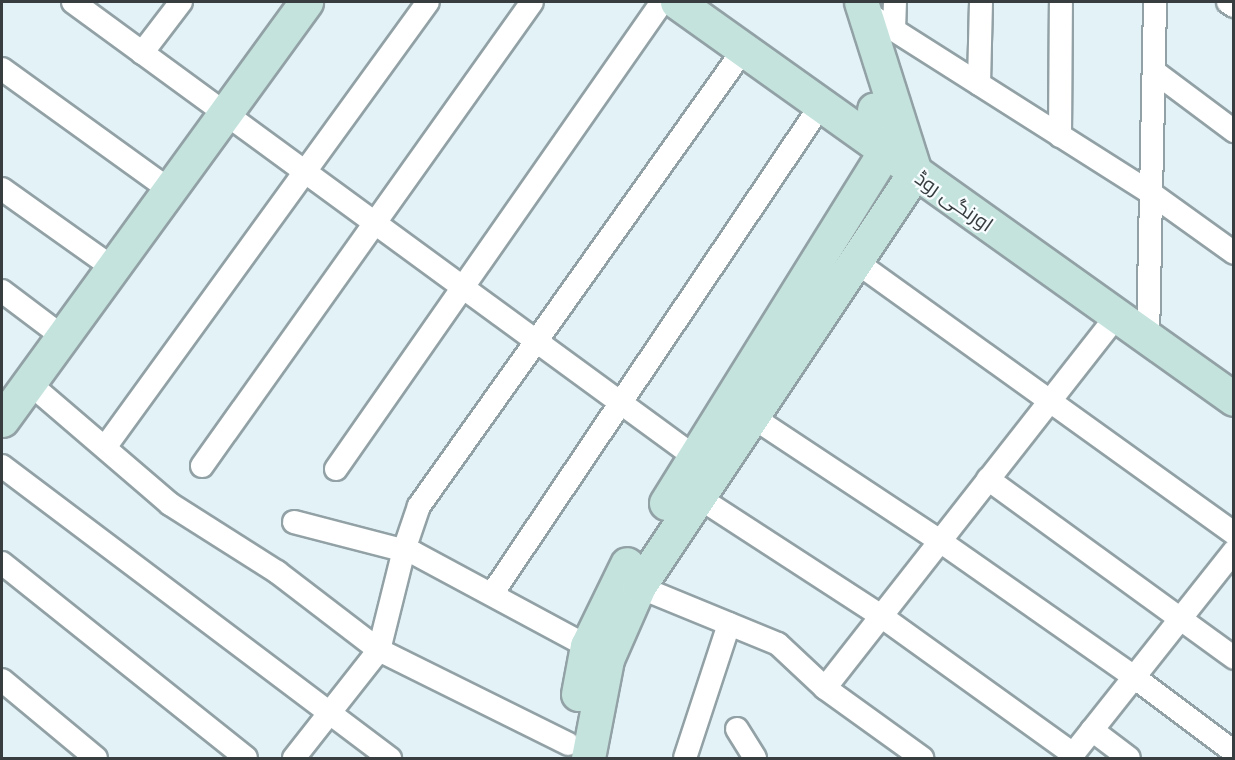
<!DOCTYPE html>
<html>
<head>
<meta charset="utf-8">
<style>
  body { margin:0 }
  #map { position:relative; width:1235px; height:760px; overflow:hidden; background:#e2f2f6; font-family:"Playfair Display",Cairo,serif }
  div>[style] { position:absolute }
  .roads { filter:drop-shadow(2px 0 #92a1a5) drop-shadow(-2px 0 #92a1a5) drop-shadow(0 2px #92a1a5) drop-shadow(0 -2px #92a1a5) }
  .street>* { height:22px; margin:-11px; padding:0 11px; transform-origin:11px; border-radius:11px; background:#fff }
  .secondary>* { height:33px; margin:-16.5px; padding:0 16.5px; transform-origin:16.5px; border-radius:16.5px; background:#c5e3dd }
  span { translate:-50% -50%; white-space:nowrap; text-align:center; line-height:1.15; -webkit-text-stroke:4.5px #f7fdff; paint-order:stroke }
  .street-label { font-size:20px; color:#383e40 }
  .frame { position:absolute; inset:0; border:3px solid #383e40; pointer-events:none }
</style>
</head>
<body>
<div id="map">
  <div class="roads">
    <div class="street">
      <div style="left:73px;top:2px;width:772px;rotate:36.2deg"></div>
      <div style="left:1228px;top:2px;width:7px;rotate:34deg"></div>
      <div style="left:864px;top:11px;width:341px;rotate:32.4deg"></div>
      <div style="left:1152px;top:194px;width:101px;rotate:35.7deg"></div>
      <div style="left:894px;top:30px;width:28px;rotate:-88deg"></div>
      <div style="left:142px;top:53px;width:64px;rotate:-52.6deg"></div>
      <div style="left:2px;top:69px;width:207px;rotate:35.8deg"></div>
      <div style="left:1155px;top:72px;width:99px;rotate:36.8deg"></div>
      <div style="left:979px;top:84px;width:82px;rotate:-88.6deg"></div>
      <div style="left:1060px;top:136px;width:134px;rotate:-89.6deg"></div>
      <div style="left:2px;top:189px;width:136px;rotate:35.4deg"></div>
      <div style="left:855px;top:261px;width:467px;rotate:35.7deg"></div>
      <div style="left:2px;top:291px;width:76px;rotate:37deg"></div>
      <div style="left:1148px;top:338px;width:336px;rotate:-88.8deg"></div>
      <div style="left:29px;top:383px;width:186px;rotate:40.6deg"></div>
      <div style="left:170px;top:504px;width:127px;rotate:32.4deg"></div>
      <div style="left:277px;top:572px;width:128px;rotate:37.4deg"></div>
      <div style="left:379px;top:650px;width:211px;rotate:26.4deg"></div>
      <div style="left:751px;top:416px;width:227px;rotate:33.5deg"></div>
      <div style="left:940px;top:541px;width:237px;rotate:35deg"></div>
      <div style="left:1134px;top:677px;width:125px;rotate:36.9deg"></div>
      <div style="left:106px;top:446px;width:548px;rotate:-54.05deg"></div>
      <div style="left:2px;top:466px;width:486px;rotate:37deg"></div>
      <div style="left:202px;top:466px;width:569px;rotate:-54.58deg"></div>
      <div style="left:336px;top:469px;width:570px;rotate:-55.08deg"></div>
      <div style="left:988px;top:479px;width:304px;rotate:36deg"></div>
      <div style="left:698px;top:497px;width:218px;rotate:33deg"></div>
      <div style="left:881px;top:616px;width:236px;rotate:35.7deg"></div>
      <div style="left:294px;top:522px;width:124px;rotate:14.5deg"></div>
      <div style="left:414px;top:553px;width:196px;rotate:28.3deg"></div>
      <div style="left:2px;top:563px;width:312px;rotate:38.6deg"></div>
      <div style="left:627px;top:582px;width:163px;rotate:22.3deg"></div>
      <div style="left:778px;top:644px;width:64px;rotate:43.1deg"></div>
      <div style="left:825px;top:688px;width:120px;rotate:35.8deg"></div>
      <div style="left:492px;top:594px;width:589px;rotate:-56.07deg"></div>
      <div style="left:2px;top:680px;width:122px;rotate:39.7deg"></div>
      <div style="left:825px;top:688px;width:474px;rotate:-51.9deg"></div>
      <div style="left:737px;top:729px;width:34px;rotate:58deg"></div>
      <div style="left:1092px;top:730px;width:46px;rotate:37.1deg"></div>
      <div style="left:294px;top:758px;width:137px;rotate:-51.8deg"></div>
      <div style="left:379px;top:650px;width:103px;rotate:-76deg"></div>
      <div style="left:404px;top:550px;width:46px;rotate:-71.2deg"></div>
      <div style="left:419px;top:506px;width:561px;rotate:-54.58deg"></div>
      <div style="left:685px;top:758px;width:141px;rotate:-71.8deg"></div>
      <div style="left:1070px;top:758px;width:264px;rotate:-51.6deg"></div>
    </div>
    <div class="secondary">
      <div style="left:677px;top:2px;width:684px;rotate:35.48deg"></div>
      <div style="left:2px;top:420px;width:517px;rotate:-53.97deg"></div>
      <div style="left:666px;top:503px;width:415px;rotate:-58.1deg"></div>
      <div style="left:885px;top:151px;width:43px;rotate:-104.7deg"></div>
      <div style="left:578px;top:694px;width:49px;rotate:-79.4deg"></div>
      <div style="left:587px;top:646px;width:91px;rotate:-64deg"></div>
      <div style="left:588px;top:758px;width:101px;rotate:-79.1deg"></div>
      <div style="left:607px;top:659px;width:80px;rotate:-66.3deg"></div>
      <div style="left:639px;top:586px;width:498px;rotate:-56.3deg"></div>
      <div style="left:915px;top:172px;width:178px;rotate:-107.6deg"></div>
    </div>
  </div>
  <div class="street-label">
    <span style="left:955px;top:200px;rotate:35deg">اورنگی روڈ</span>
  </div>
  <div class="frame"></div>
</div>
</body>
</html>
